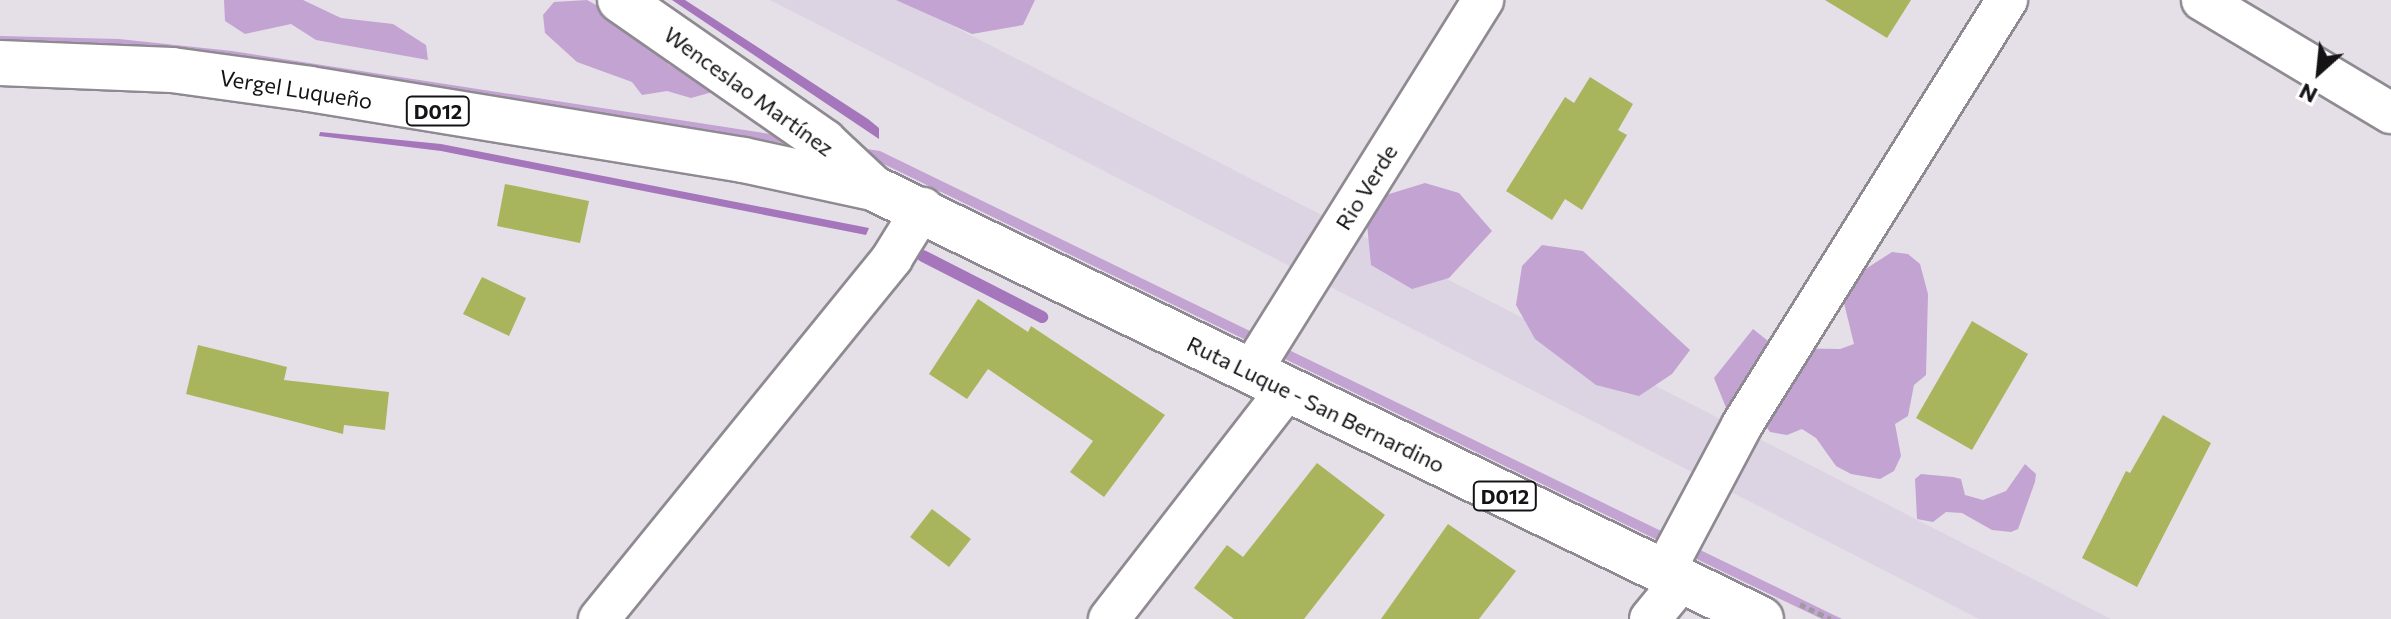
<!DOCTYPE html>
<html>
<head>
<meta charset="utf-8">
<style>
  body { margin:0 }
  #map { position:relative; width:2391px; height:619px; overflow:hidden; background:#e5e0e8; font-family:Commissioner,sans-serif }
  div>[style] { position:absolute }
  .built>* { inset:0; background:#ddd4e3 }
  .green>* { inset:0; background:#c2a3d2 }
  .water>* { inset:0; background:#a576bc }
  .stream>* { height:12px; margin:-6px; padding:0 6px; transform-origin:6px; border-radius:6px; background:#a576bc }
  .building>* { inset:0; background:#a8b55d }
  .path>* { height:5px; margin-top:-2.5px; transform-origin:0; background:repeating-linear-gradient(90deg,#9e9aa0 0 6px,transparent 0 10px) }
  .roads { filter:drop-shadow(2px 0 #8f8a92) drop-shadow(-2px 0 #8f8a92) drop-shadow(0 2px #8f8a92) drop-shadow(0 -2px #8f8a92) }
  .minor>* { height:40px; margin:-20px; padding:0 20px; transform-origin:20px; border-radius:20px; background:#fff }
  .major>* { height:44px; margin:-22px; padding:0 22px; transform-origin:22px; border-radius:22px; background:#fff }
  span { translate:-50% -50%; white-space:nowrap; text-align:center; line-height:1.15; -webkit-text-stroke:7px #fff; paint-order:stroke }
  .shield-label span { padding:2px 6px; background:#fff; border:2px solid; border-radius:6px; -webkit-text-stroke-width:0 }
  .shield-label { font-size:20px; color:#151316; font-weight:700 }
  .street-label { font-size:22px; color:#151316 }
  .north { position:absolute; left:2279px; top:32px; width:80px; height:80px; -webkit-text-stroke:6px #fff; paint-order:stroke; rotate:207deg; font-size:22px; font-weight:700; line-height:32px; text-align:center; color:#151316 }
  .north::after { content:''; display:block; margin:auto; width:28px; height:36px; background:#151316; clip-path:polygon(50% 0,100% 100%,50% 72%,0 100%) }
</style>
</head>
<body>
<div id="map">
  <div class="built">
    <div style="clip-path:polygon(770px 0,902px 0,2111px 619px,1979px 619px)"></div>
  </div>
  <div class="green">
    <div style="clip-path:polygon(224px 0,303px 0,341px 18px,393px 24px,426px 45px,428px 60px,316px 40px,291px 24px,245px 34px,225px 21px)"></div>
    <div style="clip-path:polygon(587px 0,662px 41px,668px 64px,716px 91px,691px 98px,667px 91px,642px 95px,632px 82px,577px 62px,545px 33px,543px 15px,554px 2px)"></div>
    <div style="clip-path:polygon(896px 0,1035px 0,1023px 25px,972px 34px)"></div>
    <div style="clip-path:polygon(0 36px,119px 39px,232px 51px,880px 151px,1842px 619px,1822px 619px,1713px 567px,861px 153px,0 45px)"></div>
    <div style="clip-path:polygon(1425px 183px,1459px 193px,1492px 231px,1449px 278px,1412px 289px,1371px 265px,1367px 224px,1386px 195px)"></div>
    <div style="clip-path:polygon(1542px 245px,1583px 251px,1690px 350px,1672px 374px,1639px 396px,1596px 385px,1535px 339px,1516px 305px,1522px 266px)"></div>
    <div style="clip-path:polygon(1892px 252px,1908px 254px,1920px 264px,1928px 294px,1926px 375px,1914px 385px,1908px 416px,1895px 424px,1901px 456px,1894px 471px,1880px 479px,1851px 474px,1836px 466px,1816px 438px,1802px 429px,1787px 435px,1770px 432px,1761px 419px,1727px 410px,1714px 378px,1753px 329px,1777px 348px,1840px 349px,1854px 344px,1842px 295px,1850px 279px)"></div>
    <div style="clip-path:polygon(2025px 464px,2036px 474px,2035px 482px,2018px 529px,2011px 532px,1992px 530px,1962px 513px,1946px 512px,1933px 522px,1917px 519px,1915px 479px,1921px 474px,1953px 477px,1961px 479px,1965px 495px,1983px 500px,2006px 491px)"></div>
  </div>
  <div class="water">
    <div style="clip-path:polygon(672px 0,685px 0,868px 119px,879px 128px,879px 139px)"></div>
    <div style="clip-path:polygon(320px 132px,441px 144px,869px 228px,866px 235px,441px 151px,319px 136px)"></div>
  </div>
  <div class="stream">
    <div style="left:923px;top:256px;width:134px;rotate:27.1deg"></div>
  </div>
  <div class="building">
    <div style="clip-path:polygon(1825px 0,1911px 0,1887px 38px)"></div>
    <div style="clip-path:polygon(1590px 77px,1633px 104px,1618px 130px,1627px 135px,1582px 210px,1565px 199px,1552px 220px,1506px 191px,1565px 97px,1574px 103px)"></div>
    <div style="clip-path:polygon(505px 184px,589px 201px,580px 243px,497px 226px)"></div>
    <div style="clip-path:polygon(482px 277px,526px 298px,509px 336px,463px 314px)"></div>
    <div style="clip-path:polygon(978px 299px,1028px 332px,1031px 326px,1165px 415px,1104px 497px,1070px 472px,1093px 441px,988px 369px,967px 399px,929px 374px)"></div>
    <div style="clip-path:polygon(1972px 321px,2028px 354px,1972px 450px,1916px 418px)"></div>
    <div style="clip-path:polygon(198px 345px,287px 367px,284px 380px,389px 392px,385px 430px,344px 425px,343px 434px,186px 394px)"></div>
    <div style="clip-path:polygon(2163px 415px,2211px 443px,2137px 587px,2082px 558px,2126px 471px,2130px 473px)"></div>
    <div style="clip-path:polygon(1317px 463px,1385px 515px,1304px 619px,1234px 619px,1194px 588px,1227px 545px,1243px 557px)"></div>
    <div style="clip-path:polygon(932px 509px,971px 539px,949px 567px,910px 537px)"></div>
    <div style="clip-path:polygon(1448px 524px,1516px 571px,1479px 619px,1381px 619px)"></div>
  </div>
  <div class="path">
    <div style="left:1800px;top:604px;width:34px;rotate:26deg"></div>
  </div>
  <div class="roads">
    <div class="minor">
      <div style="left:2202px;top:0;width:220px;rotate:30.9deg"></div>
      <div style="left:1250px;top:373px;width:440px;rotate:-58deg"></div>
      <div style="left:1664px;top:572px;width:166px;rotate:-62deg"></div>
      <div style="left:1742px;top:425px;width:501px;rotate:-58.06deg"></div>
      <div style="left:599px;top:619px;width:465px;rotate:-50.9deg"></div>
      <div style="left:892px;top:258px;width:59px;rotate:-58.2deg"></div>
      <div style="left:1109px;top:619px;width:287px;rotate:-52.2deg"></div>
      <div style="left:1650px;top:619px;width:50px;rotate:-50.6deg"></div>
    </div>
    <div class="major">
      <div style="left:620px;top:0;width:249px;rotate:34.8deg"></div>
      <div style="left:824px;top:142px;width:64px;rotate:43.1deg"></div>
      <div style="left:0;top:63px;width:172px;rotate:2.3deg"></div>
      <div style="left:172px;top:70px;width:139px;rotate:7.8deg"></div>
      <div style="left:310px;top:89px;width:439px;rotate:9.3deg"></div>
      <div style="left:743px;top:160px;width:133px;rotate:12.2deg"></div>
      <div style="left:873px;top:188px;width:987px;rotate:25.89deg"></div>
    </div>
  </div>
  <div class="shield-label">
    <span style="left:438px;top:111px">D012</span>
    <span style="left:1505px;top:496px">D012</span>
  </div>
  <div class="street-label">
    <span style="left:296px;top:89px;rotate:9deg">Vergel Luqueño</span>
    <span style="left:749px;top:91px;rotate:36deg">Wenceslao Martínez</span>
    <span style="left:1366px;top:187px;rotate:-58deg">Rio Verde</span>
    <span style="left:1316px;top:404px;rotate:26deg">Ruta Luque - San Bernardino</span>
  </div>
  <div class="north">N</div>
</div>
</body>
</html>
